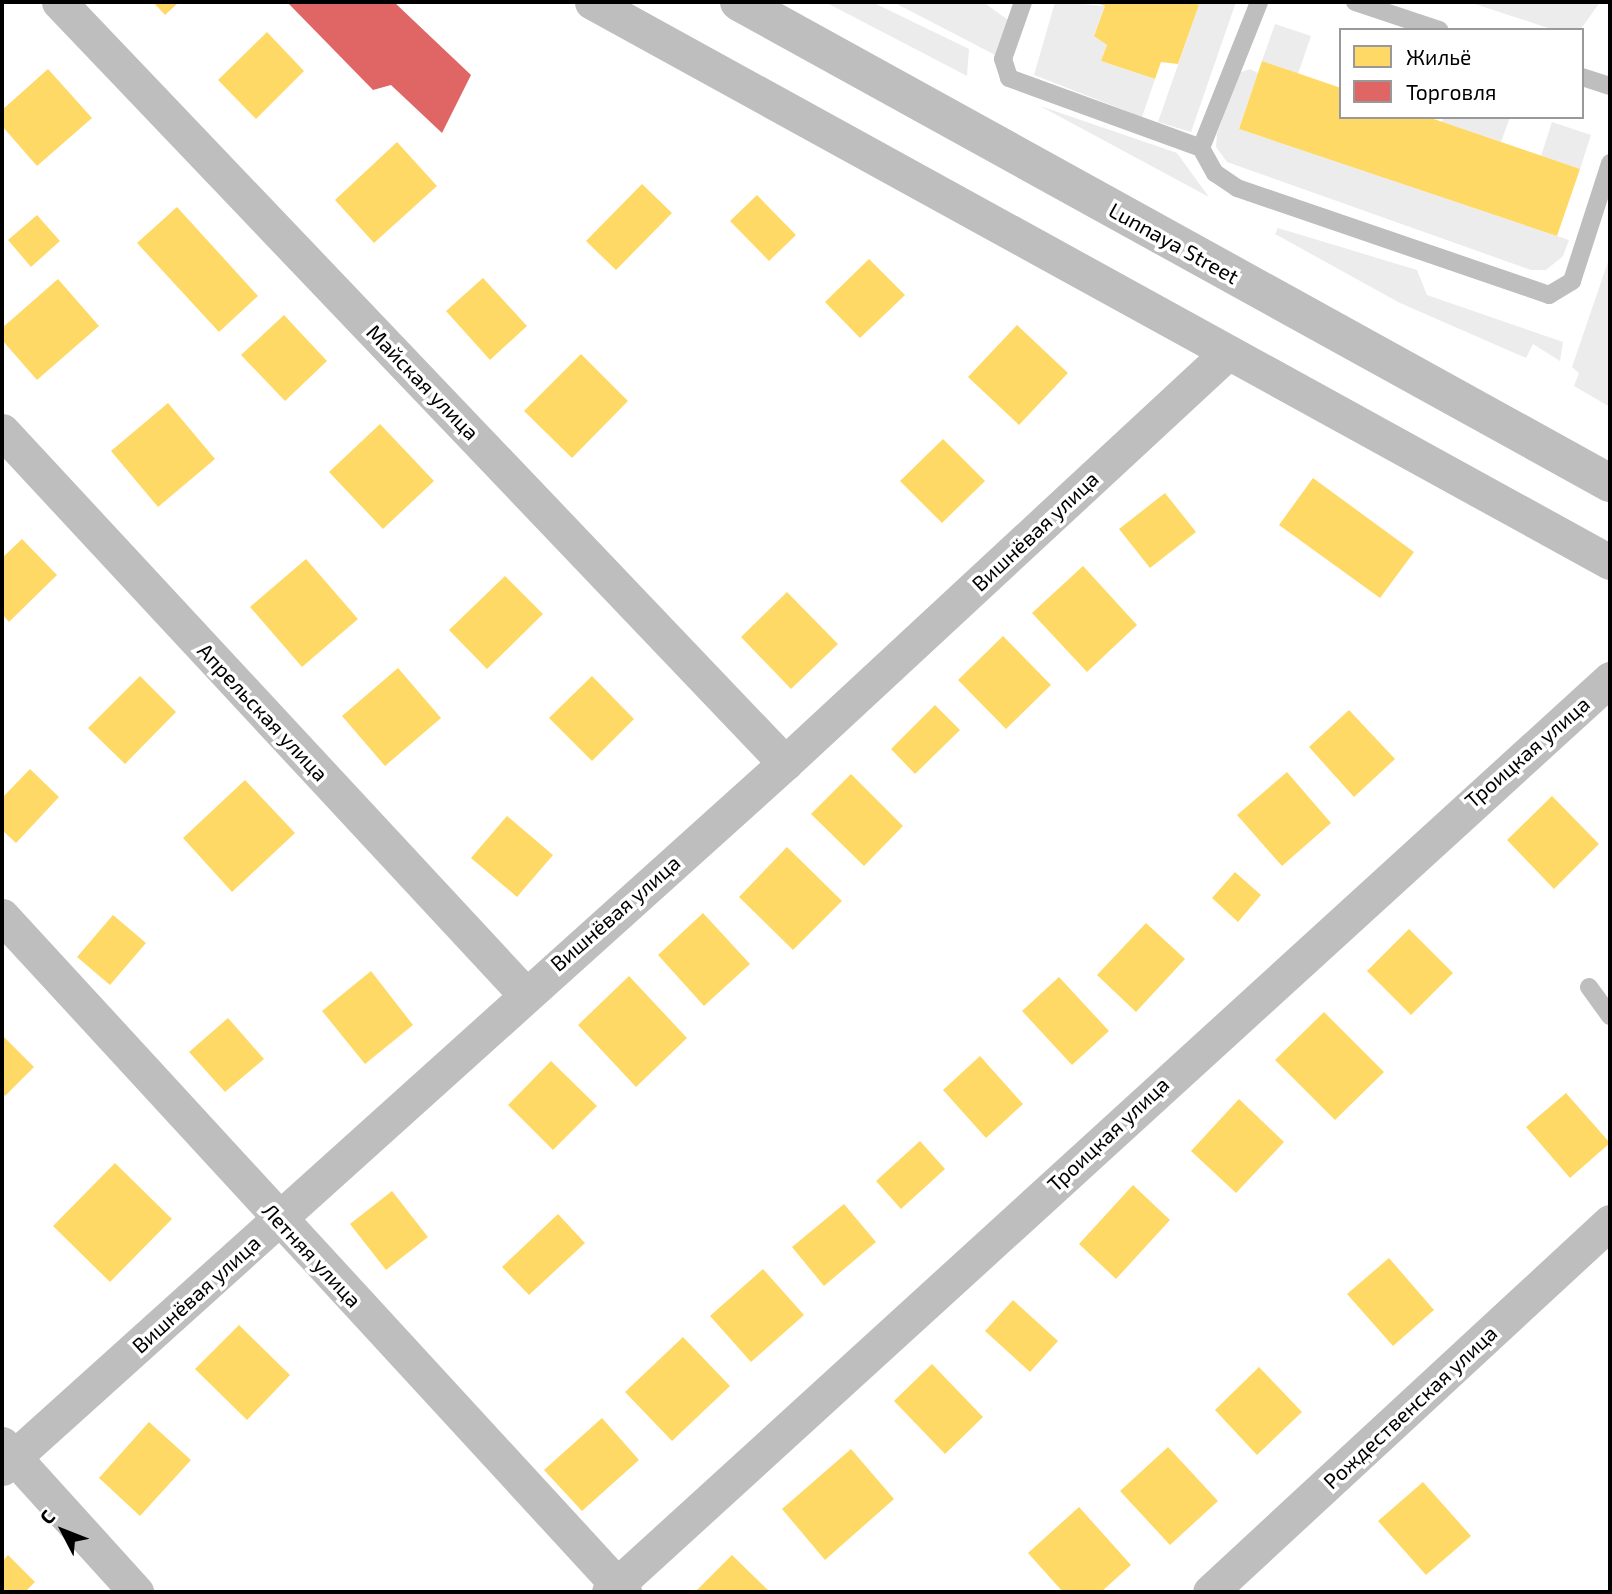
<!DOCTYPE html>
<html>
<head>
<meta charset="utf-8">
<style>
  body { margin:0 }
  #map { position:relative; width:1612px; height:1594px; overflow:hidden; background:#fff; font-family:"Exo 2",sans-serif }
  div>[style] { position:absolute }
  .green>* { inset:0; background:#ececec }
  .homes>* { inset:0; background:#ffd966 }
  .shops>* { inset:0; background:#e06666 }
  .service>* { height:18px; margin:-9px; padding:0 9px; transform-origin:9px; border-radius:9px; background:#bebebe }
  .minor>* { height:35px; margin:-17.5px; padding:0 17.5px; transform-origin:17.5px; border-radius:17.5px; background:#bebebe }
  .tertiary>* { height:38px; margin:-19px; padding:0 19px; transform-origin:19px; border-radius:19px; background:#bebebe }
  span { translate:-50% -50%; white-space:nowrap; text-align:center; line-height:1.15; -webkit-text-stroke:7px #fff; paint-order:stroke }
  .street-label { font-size:21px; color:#000 }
  .frame { position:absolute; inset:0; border:4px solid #000; pointer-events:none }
  .legend { position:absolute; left:1339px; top:28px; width:245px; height:91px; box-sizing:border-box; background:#fff; border:2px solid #999; margin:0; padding:9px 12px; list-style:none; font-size:21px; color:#000 }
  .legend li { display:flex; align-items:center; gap:14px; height:35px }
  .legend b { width:35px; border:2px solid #999 }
  .north { position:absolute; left:28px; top:1496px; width:70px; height:70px; -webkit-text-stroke:5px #fff; paint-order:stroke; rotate:312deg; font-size:19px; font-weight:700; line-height:28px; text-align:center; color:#000 }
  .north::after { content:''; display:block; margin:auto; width:24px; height:32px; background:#000; clip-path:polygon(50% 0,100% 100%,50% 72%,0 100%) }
</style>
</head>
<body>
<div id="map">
  <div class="green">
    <div style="clip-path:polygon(825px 2px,872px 2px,969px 49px,967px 76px)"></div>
    <div style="clip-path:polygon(893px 2px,983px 2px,1015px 25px,1003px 59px)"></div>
    <div style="clip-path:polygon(1055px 2px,1105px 6px,1094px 35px,1107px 45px,1101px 61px,1155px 79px,1142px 117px,1034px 75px)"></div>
    <div style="clip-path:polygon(1191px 2px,1236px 2px,1191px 132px,1158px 122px,1199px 5px)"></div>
    <div style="clip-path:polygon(1469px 2px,1600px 2px,1581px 29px,1554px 30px)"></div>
    <div style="clip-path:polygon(1275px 24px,1311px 36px,1298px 74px,1262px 61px)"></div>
    <div style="clip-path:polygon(1250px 69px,1258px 73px,1239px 129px,1569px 240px,1563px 256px,1546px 270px,1531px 270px,1227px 162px,1216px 147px,1217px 134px,1239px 73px)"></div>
    <div style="clip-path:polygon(1040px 106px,1177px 153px,1209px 197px)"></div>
    <div style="clip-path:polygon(1443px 117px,1510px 117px,1501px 142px,1442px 122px)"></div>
    <div style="clip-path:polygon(1552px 122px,1591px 135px,1580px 169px,1541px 156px)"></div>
    <div style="clip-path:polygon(1278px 228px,1417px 270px,1427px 295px,1563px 342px,1560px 361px,1533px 344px,1526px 358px,1400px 303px,1275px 234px)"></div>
    <div style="clip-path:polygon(1610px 256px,1610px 407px,1574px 386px,1579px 373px,1572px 367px)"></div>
  </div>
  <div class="homes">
    <div style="clip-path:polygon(153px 2px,179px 2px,165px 15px)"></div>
    <div style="clip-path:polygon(1094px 2px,1191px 2px,1199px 5px,1178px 64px,1161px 62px,1155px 79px,1101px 61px,1107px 45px,1094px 36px,1105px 6px)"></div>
    <div style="clip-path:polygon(267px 32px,304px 71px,256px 119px,218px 80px)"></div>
    <div style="clip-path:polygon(1262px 61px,1341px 88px,1341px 117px,1428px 117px,1580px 169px,1557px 236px,1239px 129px)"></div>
    <div style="clip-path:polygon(48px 69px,92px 118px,37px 166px,2px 126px,2px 110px)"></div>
    <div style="clip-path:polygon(397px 142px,437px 186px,374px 243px,335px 200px)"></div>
    <div style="clip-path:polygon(642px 184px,672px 213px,616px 270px,586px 241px)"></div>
    <div style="clip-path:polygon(757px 195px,796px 235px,769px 261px,730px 221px)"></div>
    <div style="clip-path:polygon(177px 207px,258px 296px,219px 332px,137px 243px)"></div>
    <div style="clip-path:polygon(37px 215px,60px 241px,31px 267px,8px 240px)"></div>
    <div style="clip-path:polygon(869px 259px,905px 295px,860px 338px,825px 302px)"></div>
    <div style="clip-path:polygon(483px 278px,527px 326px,490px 360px,446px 311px)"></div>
    <div style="clip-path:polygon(58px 279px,99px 326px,37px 380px,2px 340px,2px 328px)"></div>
    <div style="clip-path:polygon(284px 315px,327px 361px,285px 401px,241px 355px)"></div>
    <div style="clip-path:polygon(1017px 325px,1068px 373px,1019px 425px,968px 377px)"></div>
    <div style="clip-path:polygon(581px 354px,628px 401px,572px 458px,524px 411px)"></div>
    <div style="clip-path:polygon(168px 403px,215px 459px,158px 507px,111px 451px)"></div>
    <div style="clip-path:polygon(380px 424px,434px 481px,383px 529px,329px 472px)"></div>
    <div style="clip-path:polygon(943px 439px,985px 481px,942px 523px,900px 481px)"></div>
    <div style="clip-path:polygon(1313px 478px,1414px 552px,1380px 598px,1279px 525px)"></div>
    <div style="clip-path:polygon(1165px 493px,1196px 532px,1150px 568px,1119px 529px)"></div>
    <div style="clip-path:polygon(22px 539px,57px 575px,9px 622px,2px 614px,2px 558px)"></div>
    <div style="clip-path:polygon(306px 559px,358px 619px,302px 667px,250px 607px)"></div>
    <div style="clip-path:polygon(1083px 566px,1137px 625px,1087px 672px,1032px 613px)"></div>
    <div style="clip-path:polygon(505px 576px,543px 614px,487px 669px,449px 630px)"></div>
    <div style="clip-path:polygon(787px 592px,838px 644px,791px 689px,741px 637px)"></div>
    <div style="clip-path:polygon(1003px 636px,1051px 685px,1006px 729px,958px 680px)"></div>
    <div style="clip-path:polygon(398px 668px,441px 718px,385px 766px,342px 716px)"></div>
    <div style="clip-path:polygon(140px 676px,176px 712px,125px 764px,88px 728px)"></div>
    <div style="clip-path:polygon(592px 676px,634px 719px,592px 761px,549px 718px)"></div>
    <div style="clip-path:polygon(935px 705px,960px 730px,915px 774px,891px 749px)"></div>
    <div style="clip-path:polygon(1349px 710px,1395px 759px,1354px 797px,1309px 747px)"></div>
    <div style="clip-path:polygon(30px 769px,59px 797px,16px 843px,2px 830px,2px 798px)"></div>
    <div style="clip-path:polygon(1287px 772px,1331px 823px,1282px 866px,1237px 815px)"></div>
    <div style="clip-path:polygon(851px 774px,903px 826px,864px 866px,811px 814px)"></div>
    <div style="clip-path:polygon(245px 780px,295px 833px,232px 892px,183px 838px)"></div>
    <div style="clip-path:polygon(1552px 796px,1599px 844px,1554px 889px,1507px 840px)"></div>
    <div style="clip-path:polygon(507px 816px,553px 855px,517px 897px,471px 858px)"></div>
    <div style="clip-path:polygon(787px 847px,842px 901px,793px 950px,739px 897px)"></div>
    <div style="clip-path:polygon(1235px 872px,1261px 895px,1238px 922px,1212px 898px)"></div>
    <div style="clip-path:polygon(703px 913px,750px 964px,704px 1006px,658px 955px)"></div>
    <div style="clip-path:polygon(113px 915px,146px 943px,110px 985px,77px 957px)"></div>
    <div style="clip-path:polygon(1146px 923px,1185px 959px,1136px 1012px,1097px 975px)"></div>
    <div style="clip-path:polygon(1409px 929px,1453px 973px,1411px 1015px,1367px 971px)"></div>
    <div style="clip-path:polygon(371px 971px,413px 1025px,365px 1064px,322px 1011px)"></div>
    <div style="clip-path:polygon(629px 976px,687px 1038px,636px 1087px,578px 1025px)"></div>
    <div style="clip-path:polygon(1059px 977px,1109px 1031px,1072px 1065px,1022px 1011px)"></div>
    <div style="clip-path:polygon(1324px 1012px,1384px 1072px,1335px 1120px,1275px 1060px)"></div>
    <div style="clip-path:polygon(228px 1018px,264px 1059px,225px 1092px,189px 1052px)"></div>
    <div style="clip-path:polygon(2px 1035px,34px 1067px,5px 1096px,2px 1092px)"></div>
    <div style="clip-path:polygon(980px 1056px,1023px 1104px,986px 1138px,943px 1090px)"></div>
    <div style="clip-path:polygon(551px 1061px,597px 1106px,553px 1150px,508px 1105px)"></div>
    <div style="clip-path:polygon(1566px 1093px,1610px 1143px,1570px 1178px,1526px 1127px)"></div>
    <div style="clip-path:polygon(1239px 1099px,1284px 1142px,1236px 1193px,1191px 1151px)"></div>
    <div style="clip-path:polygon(920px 1141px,945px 1169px,901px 1209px,876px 1181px)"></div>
    <div style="clip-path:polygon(115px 1163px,172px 1219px,110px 1282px,53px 1226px)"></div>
    <div style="clip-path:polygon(1133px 1185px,1170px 1220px,1116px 1279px,1079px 1244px)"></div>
    <div style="clip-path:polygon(392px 1191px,428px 1237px,386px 1270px,350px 1224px)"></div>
    <div style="clip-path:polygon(844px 1204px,876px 1242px,824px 1286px,792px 1247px)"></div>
    <div style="clip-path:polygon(558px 1214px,585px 1243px,529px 1295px,502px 1267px)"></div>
    <div style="clip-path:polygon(1389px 1258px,1434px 1310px,1393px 1346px,1347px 1294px)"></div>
    <div style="clip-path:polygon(763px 1269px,804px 1315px,751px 1362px,710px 1316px)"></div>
    <div style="clip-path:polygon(1013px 1300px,1058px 1341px,1030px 1372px,985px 1331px)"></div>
    <div style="clip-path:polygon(239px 1325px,290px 1375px,247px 1420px,195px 1369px)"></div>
    <div style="clip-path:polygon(683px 1337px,730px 1386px,672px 1441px,625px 1392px)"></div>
    <div style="clip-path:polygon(932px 1364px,983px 1417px,945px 1454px,894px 1401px)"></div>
    <div style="clip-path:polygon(1259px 1367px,1302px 1412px,1257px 1455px,1215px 1410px)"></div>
    <div style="clip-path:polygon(602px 1418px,639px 1460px,582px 1511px,544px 1470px)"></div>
    <div style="clip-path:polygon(149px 1422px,191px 1460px,140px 1516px,99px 1478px)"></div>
    <div style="clip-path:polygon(1168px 1447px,1218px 1501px,1170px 1545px,1120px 1491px)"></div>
    <div style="clip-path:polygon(851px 1449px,894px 1499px,825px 1560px,782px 1509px)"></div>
    <div style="clip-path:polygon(1423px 1482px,1471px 1536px,1426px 1575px,1378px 1521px)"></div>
    <div style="clip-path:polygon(1079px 1507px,1131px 1565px,1101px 1592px,1063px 1592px,1028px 1553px)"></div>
    <div style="clip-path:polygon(8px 1555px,35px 1582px,25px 1592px,2px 1592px,2px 1562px)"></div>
    <div style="clip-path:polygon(732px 1555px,770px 1592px,695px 1592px)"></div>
  </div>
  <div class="shops">
    <div style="clip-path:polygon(287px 2px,394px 2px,471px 75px,442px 133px,391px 85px,373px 90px)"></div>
  </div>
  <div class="service">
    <div style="left:1023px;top:2px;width:60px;rotate:109.3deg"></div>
    <div style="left:1003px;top:59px;width:20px;rotate:72deg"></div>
    <div style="left:1009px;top:78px;width:204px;rotate:20deg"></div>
    <div style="left:1201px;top:148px;width:157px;rotate:-68.3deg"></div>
    <div style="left:1355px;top:2px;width:89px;rotate:18.4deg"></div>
    <div style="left:1582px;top:77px;width:29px;rotate:18deg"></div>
    <div style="left:1201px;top:148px;width:29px;rotate:61deg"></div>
    <div style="left:1215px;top:173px;width:27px;rotate:34deg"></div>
    <div style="left:1237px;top:188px;width:330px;rotate:18.9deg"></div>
    <div style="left:1549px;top:295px;width:27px;rotate:-31deg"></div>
    <div style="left:1572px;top:281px;width:124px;rotate:-72.1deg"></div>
    <div style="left:1589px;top:987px;width:36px;rotate:54deg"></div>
  </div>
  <div class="minor">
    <div style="left:59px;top:2px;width:1052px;rotate:46.35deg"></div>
    <div style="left:592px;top:2px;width:1162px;rotate:28.82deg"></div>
    <div style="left:2px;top:431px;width:767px;rotate:47.11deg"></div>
    <div style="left:2px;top:916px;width:919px;rotate:47.38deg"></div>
    <div style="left:2px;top:1444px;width:200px;rotate:47.8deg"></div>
    <div style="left:2px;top:1468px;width:1054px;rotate:-42deg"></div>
    <div style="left:785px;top:763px;width:601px;rotate:-42.84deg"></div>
    <div style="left:609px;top:1592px;width:1355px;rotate:-42.37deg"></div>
    <div style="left:1210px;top:1592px;width:545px;rotate:-42.77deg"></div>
  </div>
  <div class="tertiary">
    <div style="left:739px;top:2px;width:995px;rotate:28.91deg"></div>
  </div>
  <div class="street-label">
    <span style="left:1174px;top:243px;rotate:29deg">Lunnaya Street</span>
    <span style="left:423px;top:382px;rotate:46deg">Майская улица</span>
    <span style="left:1035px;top:531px;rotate:-43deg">Вишнёвая улица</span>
    <span style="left:263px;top:712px;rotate:47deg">Апрельская улица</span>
    <span style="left:1527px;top:752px;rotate:-41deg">Троицкая улица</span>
    <span style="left:615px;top:913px;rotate:-41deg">Вишнёвая улица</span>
    <span style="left:1108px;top:1134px;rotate:-43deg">Троицкая улица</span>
    <span style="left:312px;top:1255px;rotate:47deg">Летняя улица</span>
    <span style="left:196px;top:1294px;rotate:-42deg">Вишнёвая улица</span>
    <span style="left:1410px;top:1407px;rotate:-43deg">Рождественская улица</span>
  </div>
  <div class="frame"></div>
  <ul class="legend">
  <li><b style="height:19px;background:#ffd966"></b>Жильё</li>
  <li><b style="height:19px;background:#e06666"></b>Торговля</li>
  </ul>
  <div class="north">С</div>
</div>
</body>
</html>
